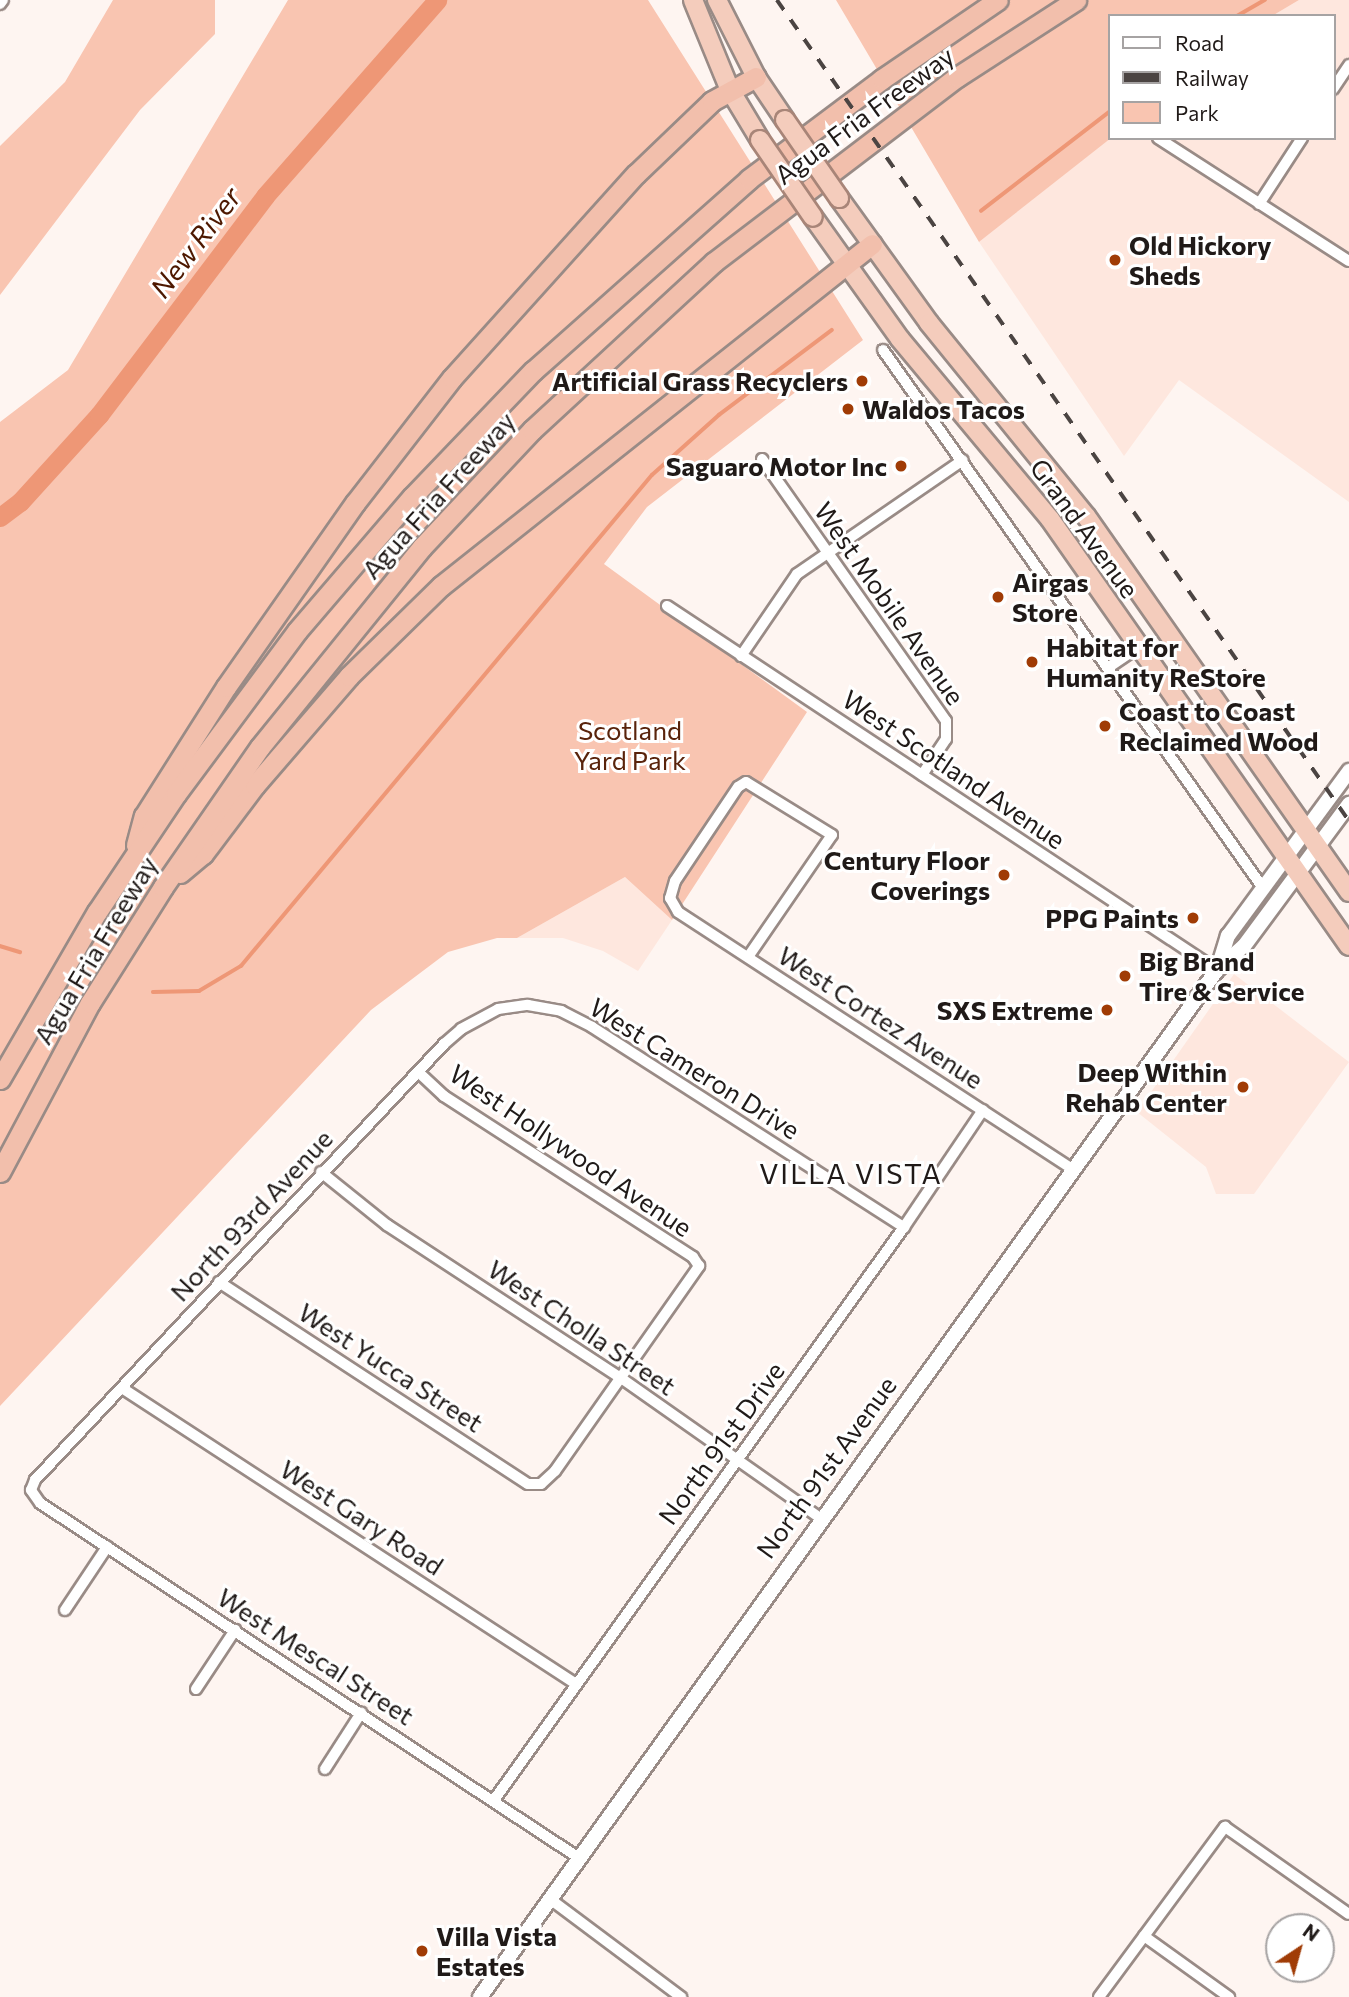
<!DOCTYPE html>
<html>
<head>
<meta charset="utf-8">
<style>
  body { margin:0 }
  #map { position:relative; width:1349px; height:1997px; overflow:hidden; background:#fef5f1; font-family:Commissioner,sans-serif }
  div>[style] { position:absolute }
  .built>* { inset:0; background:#fee7de }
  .green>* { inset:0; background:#f9c5b1 }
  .stream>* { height:3.5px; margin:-1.75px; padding:0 1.75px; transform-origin:1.75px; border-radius:1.75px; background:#ee9776 }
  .river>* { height:19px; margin:-9.5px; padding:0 9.5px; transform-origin:9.5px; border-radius:9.5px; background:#ee9776 }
  .roads { filter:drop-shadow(2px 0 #998b86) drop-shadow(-2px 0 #998b86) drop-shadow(0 2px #998b86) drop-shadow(0 -2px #998b86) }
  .minor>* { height:10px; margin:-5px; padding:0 5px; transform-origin:5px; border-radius:5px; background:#fff }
  .secondary>* { height:14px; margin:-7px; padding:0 7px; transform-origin:7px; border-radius:7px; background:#fff }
  .trunk>* { height:18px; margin:-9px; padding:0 9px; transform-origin:9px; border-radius:9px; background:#f4ccbc }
  .motorway>* { height:19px; margin:-9.5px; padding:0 9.5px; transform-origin:9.5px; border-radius:9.5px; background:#f2bfac }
  .rail>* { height:3.5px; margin-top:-1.75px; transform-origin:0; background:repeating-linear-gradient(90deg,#4b4442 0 12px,transparent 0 24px) }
  .bridges { filter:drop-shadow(2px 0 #a88578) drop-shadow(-2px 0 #a88578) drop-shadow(0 2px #a88578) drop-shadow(0 -2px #a88578) }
  .trunk-bridge>* { height:18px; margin:-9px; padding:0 9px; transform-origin:9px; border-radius:9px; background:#f4ccbc }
  .dots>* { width:19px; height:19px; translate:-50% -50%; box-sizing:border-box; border:4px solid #fff; border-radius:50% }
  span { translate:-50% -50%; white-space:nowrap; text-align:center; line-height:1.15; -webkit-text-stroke:6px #fff; paint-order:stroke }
  .street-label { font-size:26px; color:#201a18 }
  .poi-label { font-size:26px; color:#201a18; font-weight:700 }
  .left { translate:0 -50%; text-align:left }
  .right { translate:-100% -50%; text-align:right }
  .park-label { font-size:26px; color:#59230b }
  .water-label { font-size:28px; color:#4d1800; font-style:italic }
  .neighbourhood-label { font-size:28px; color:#201a18; letter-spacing:2px }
  .legend { position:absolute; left:1108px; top:14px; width:228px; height:126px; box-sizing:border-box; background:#fff; border:2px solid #a6a3a3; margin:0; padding:9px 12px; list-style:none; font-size:21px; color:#201a18 }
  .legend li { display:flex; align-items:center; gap:14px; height:35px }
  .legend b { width:35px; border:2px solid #a6a3a3 }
  .north { position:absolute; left:1265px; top:1913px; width:70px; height:70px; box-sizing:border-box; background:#fff; border:2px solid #a6a3a3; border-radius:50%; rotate:36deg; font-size:19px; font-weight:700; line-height:28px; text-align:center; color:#201a18 }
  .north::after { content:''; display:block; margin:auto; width:24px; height:32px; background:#a03c06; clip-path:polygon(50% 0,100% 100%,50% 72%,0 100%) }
</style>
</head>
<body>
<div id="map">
  <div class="built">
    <div style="clip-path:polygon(1299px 0,1349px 0,1349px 502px,1179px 380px,1124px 456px,979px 242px,1110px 138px,1333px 138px,1333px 16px,1272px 16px)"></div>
    <div style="clip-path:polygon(625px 877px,672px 920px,638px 971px,603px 951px,563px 938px,517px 938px)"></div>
    <div style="clip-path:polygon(1234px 974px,1349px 1062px,1254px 1194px,1216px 1194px,1206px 1167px,1137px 1112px)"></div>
  </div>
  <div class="green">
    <div style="clip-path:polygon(113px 0,215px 0,215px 34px,140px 110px,0 295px,0 146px,65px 82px)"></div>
    <div style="clip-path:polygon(288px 0,648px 0,863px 340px,647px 507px,604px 564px,807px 712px,672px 920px,625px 877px,517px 938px,497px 938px,448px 952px,371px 1010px,0 1406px,0 422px,68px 370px)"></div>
    <div style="clip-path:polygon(836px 0,1299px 0,1272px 16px,1109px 16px,1111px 138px,979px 242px)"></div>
  </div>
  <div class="stream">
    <div style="left:1237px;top:16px;width:32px;rotate:-30deg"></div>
    <div style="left:981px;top:211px;width:162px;rotate:-37.7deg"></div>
    <div style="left:0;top:946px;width:21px;rotate:17deg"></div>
    <div style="left:153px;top:992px;width:46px;rotate:-1.2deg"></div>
    <div style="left:199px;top:991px;width:49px;rotate:-30.8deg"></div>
    <div style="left:241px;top:966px;width:640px;rotate:-50.07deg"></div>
    <div style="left:652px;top:475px;width:90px;rotate:-41.8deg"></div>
    <div style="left:719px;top:415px;width:141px;rotate:-37deg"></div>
  </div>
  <div class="river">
    <div style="left:0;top:517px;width:25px;rotate:-37deg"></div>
    <div style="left:20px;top:502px;width:118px;rotate:-47.8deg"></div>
    <div style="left:99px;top:415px;width:275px;rotate:-52.8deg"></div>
    <div style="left:265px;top:196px;width:261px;rotate:-48.7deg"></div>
  </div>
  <div class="roads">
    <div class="minor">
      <div style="left:0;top:4px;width:5px;rotate:-53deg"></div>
      <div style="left:1333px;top:89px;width:29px;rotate:-56deg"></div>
      <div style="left:1158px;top:138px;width:227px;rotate:32.8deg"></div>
      <div style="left:1259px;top:204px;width:79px;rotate:-56.9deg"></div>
      <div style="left:883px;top:350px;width:659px;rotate:54.77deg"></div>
      <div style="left:762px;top:459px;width:320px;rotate:54.9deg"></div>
      <div style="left:946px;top:721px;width:18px;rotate:90deg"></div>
      <div style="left:946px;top:739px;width:43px;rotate:123.7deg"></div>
      <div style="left:667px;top:606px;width:660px;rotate:33.5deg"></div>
      <div style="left:741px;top:656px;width:99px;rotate:-55.7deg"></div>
      <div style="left:797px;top:574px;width:201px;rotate:-34.5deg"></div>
      <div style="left:1109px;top:667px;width:36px;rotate:-34deg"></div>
      <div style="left:748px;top:957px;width:148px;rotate:-55.5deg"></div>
      <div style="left:832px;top:835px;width:101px;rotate:-148.4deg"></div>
      <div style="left:746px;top:782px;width:9px;rotate:148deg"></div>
      <div style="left:738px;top:787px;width:113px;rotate:123.8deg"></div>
      <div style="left:675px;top:881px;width:18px;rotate:106deg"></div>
      <div style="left:670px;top:898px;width:16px;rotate:60deg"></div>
      <div style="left:678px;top:912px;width:470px;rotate:33.1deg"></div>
      <div style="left:321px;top:1172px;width:85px;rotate:38.8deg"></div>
      <div style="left:387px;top:1225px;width:280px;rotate:33.2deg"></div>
      <div style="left:621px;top:1378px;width:243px;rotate:35.1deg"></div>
      <div style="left:219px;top:1282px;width:369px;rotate:33.2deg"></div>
      <div style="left:528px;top:1484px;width:13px"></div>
      <div style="left:541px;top:1484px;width:19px;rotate:-43deg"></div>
      <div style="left:555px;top:1471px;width:251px;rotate:-54.9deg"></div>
      <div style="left:699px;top:1266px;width:11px;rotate:-124deg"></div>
      <div style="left:693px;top:1257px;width:297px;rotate:-147.1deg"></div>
      <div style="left:444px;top:1096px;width:35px;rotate:-137deg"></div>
      <div style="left:122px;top:1388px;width:542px;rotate:33.1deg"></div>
      <div style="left:65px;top:1610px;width:76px;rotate:-56.3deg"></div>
      <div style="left:196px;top:1689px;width:71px;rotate:-56.5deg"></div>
      <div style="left:325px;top:1769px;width:67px;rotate:-57.3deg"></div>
      <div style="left:494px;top:1800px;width:705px;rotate:-54.42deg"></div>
      <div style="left:904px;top:1227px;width:141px;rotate:-56deg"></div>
      <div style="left:579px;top:1858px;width:645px;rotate:-146.63deg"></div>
      <div style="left:40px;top:1503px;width:16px;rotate:-125deg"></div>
      <div style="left:31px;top:1490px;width:11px;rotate:-68deg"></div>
      <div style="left:35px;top:1480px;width:598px;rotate:-46.83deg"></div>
      <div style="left:444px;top:1044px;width:23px;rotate:-41deg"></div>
      <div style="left:461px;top:1029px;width:42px;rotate:-28.4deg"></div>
      <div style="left:498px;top:1009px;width:30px;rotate:-8deg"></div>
      <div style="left:528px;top:1005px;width:34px;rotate:10deg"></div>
      <div style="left:561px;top:1011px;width:35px;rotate:27deg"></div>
      <div style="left:592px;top:1027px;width:371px;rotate:32.7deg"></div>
      <div style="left:550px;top:1899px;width:164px;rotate:36.8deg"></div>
      <div style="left:1144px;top:1936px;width:105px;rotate:35.7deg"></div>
      <div style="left:1099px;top:1997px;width:212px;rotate:-53.5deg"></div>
      <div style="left:1225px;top:1827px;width:151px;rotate:35.1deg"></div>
    </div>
    <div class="secondary">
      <div style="left:1218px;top:968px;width:34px;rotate:-73deg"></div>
      <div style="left:1228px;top:936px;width:205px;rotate:-53.7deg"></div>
      <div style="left:480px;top:1997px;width:1264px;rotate:-54.34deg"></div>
      <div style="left:1217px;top:970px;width:36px;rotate:-42deg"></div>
      <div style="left:1244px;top:946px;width:177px;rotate:-53.5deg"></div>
    </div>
    <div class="trunk">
      <div style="left:693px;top:0;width:97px;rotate:67.7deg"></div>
      <div style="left:730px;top:90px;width:58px;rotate:59deg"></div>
      <div style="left:717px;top:0;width:86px;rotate:63.1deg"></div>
      <div style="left:756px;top:77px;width:52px;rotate:56deg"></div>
      <div style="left:839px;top:198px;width:154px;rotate:54.2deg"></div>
      <div style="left:929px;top:323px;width:249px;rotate:50.9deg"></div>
      <div style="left:1086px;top:516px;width:459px;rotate:55deg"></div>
      <div style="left:813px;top:217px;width:150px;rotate:54.5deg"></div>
      <div style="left:900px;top:339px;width:234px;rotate:50.2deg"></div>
      <div style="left:1050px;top:519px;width:521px;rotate:55deg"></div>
    </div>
    <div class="motorway">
      <div style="left:136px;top:845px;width:30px;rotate:-75deg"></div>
      <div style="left:144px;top:816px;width:153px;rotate:-57.6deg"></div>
      <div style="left:226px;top:687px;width:225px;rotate:-55deg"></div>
      <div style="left:355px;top:503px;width:158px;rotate:-52.2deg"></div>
      <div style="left:452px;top:378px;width:275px;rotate:-48deg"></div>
      <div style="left:636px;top:174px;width:105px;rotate:-43.8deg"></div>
      <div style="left:712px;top:101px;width:50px;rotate:-28.6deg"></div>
      <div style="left:180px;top:873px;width:30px;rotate:-40deg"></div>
      <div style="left:203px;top:854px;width:86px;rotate:-53deg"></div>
      <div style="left:255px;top:785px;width:144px;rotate:-49.2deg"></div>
      <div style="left:349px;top:676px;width:129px;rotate:-44.4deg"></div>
      <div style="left:441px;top:586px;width:550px;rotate:-38.43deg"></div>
      <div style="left:0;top:1079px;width:193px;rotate:-59.9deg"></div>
      <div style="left:97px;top:912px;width:142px;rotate:-56.2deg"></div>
      <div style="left:176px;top:794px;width:203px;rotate:-53.4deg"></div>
      <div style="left:297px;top:631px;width:177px;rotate:-49.4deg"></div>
      <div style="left:412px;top:497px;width:175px;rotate:-46.2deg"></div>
      <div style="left:533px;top:371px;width:289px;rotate:-41.6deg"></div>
      <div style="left:749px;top:179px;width:166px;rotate:-36.9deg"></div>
      <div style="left:882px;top:79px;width:140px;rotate:-34.3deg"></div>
      <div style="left:0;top:1172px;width:191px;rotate:-62deg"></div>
      <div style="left:90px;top:1003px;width:137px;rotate:-57.8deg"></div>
      <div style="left:163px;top:887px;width:170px;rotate:-55.3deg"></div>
      <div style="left:260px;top:747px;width:257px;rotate:-51deg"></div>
      <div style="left:422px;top:547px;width:161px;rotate:-46.8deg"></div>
      <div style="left:532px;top:430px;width:248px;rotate:-42.7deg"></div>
      <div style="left:714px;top:262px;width:305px;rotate:-37.3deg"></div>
      <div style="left:957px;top:77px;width:142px;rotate:-32.9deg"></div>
    </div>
  </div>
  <div class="rail">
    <div style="left:777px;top:0;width:1001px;rotate:55.13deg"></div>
  </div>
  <div class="bridges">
    <div class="trunk-bridge">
      <div style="left:785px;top:120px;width:95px;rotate:55.3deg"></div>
      <div style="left:760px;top:140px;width:93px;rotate:55.5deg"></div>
    </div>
  </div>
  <div class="dots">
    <div style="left:1115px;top:260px;background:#a03c06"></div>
    <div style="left:862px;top:381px;background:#a03c06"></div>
    <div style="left:848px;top:409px;background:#a03c06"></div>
    <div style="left:901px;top:466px;background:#a03c06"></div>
    <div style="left:998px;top:597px;background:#a03c06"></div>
    <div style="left:1032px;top:662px;background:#a03c06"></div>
    <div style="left:1105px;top:726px;background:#a03c06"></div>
    <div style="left:1004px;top:875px;background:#a03c06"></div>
    <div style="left:1193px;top:918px;background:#a03c06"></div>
    <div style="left:1125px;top:976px;background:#a03c06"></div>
    <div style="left:1107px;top:1010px;background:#a03c06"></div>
    <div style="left:1243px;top:1087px;background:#a03c06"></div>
    <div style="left:422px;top:1951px;background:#a03c06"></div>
  </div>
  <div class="street-label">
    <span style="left:864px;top:115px;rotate:-36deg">Agua Fria Freeway</span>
    <span style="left:438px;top:495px;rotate:-48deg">Agua Fria Freeway</span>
    <span style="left:1085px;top:528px;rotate:54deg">Grand Avenue</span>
    <span style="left:890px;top:603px;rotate:55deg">West Mobile Avenue</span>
    <span style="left:954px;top:769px;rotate:34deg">West Scotland Avenue</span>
    <span style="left:95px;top:950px;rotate:-59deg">Agua Fria Freeway</span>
    <span style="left:881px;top:1017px;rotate:33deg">West Cortez Avenue</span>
    <span style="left:695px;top:1068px;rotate:32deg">West Cameron Drive</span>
    <span style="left:571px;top:1150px;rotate:34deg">West Hollywood Avenue</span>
    <span style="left:251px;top:1215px;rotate:-47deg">North 93rd Avenue</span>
    <span style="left:582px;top:1327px;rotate:34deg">West Cholla Street</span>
    <span style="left:391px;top:1367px;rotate:33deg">West Yucca Street</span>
    <span style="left:721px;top:1443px;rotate:-54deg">North 91st Drive</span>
    <span style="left:826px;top:1467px;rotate:-54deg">North 91st Avenue</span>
    <span style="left:362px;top:1517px;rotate:33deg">West Gary Road</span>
    <span style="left:316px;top:1656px;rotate:33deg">West Mescal Street</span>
  </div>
  <div class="poi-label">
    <span class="left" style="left:1129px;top:260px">Old Hickory<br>Sheds</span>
    <span class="right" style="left:848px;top:381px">Artificial Grass Recyclers</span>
    <span class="left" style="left:862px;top:409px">Waldos Tacos</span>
    <span class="right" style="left:887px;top:466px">Saguaro Motor Inc</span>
    <span class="left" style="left:1012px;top:597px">Airgas<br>Store</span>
    <span class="left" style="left:1046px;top:662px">Habitat for<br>Humanity ReStore</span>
    <span class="left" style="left:1119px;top:726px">Coast to Coast<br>Reclaimed Wood</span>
    <span class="right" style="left:990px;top:875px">Century Floor<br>Coverings</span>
    <span class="right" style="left:1179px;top:918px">PPG Paints</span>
    <span class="left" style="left:1139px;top:976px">Big Brand<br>Tire &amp; Service</span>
    <span class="right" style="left:1093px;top:1010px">SXS Extreme</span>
    <span class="right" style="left:1227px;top:1087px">Deep Within<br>Rehab Center</span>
    <span class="left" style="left:436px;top:1951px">Villa Vista<br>Estates</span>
  </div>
  <div class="park-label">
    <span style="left:630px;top:745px">Scotland<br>Yard Park</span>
  </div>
  <div class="water-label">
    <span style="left:195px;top:242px;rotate:-53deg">New River</span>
  </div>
  <div class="neighbourhood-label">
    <span style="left:851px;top:1173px">VILLA VISTA</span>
  </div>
  <ul class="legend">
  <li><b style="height:9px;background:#fff"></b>Road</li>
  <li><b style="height:9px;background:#4b4442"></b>Railway</li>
  <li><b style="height:19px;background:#f9c5b1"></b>Park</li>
  </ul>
  <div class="north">N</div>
</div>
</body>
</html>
